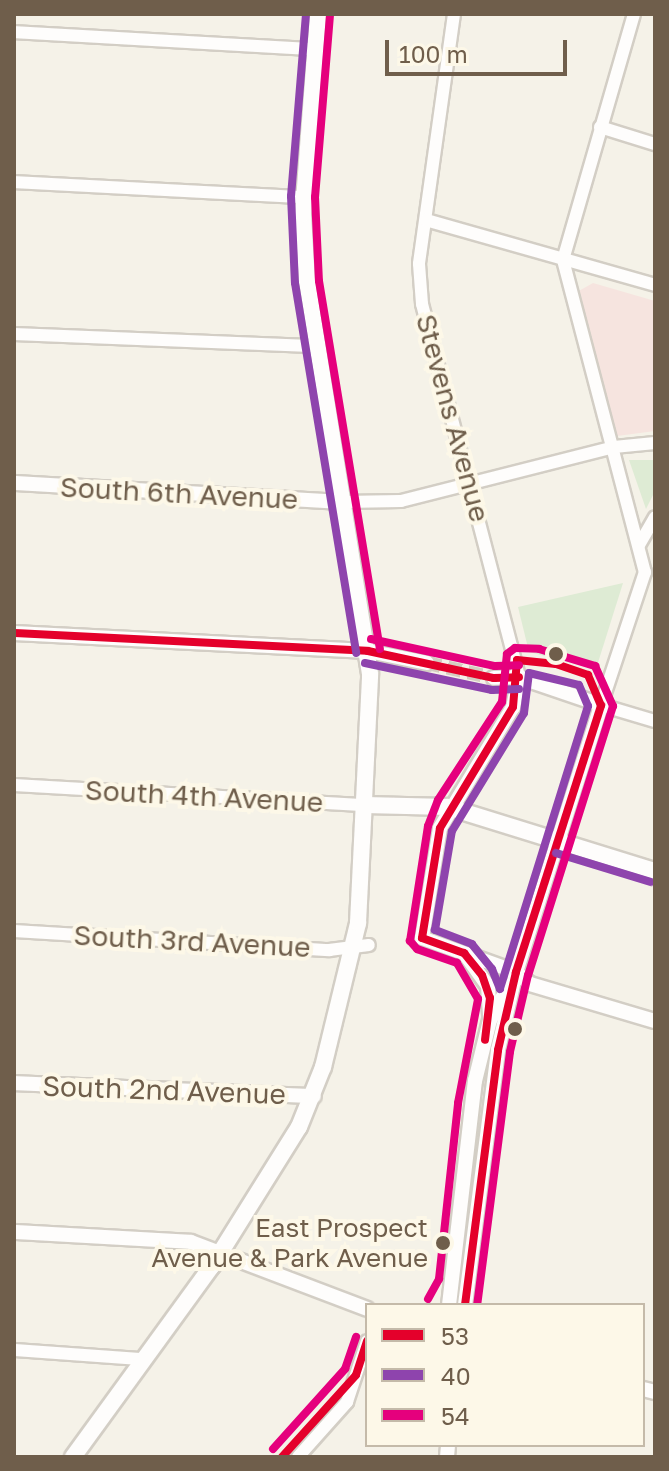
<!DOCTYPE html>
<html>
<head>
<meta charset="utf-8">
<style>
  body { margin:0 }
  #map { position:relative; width:669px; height:1471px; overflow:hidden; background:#f5f2e8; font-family:"Golos Text",sans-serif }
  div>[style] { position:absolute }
  .medical>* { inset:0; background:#f6e4df }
  .green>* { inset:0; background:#deebd4 }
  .tertiary-tunnel>* { height:14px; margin-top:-7px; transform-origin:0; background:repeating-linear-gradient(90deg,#d4cdc1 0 14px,transparent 0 21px) }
  .roads { filter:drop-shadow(2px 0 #d3cec5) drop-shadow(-2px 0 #d3cec5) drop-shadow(0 2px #d3cec5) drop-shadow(0 -2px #d3cec5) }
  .minor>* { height:12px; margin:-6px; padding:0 6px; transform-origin:6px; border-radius:6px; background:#fefdfc }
  .tertiary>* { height:14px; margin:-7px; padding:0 7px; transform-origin:7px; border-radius:7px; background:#fefdfc }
  .secondary>* { height:16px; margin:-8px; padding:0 8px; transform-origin:8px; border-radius:8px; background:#fefdfc }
  .bus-1>* { height:8px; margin:-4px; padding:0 4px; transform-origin:4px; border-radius:4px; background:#e4002b }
  .bus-2>* { height:8px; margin:-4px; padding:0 4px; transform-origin:4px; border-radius:4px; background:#8e44ad }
  .bus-3>* { height:8px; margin:-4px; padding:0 4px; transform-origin:4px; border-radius:4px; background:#e5007d }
  .dots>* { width:22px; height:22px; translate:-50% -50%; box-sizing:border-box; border:4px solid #fdf8e8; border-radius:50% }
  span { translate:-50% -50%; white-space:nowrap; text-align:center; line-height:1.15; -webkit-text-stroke:8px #fdf8e8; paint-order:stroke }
  .bus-label { font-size:26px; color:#6f5e4b }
  .right { translate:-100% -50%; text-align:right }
  .street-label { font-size:28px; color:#6f5e4b }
  .frame { position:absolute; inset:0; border:16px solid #6f5e4b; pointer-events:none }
  .legend { position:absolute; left:365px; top:1303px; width:280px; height:144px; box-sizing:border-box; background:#fdf8e8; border:2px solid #c4baa9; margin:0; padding:10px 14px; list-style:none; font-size:24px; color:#6f5e4b }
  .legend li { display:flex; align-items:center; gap:16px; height:40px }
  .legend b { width:40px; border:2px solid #c4baa9 }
  .scale { position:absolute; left:385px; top:40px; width:182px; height:36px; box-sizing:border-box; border:4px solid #6f5e4b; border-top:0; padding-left:10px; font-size:24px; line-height:28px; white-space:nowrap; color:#6f5e4b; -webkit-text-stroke:6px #fdf8e8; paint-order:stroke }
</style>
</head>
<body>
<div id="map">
  <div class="medical">
    <div style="clip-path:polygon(593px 283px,655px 301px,655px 431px,617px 436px,577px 292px)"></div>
  </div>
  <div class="green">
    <div style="clip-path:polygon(629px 460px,655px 460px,655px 491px,646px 509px)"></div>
    <div style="clip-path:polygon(623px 583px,596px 669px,529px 652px,518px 607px)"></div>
  </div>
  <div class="tertiary-tunnel">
    <div style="left:427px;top:663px;width:69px;rotate:12.6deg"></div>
  </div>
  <div class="roads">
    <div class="minor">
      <div style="left:454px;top:14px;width:252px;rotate:98deg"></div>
      <div style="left:419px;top:264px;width:40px;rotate:85.7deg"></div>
      <div style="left:422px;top:304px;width:385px;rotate:75.4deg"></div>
      <div style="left:634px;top:14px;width:256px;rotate:106.1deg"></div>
      <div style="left:563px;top:260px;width:323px;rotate:75.3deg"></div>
      <div style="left:14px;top:32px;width:299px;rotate:3.3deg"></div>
      <div style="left:600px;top:127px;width:58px;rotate:17.2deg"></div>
      <div style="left:14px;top:182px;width:289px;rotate:3deg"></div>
      <div style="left:426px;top:220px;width:238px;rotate:15.8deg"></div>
      <div style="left:14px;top:334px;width:303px;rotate:2.3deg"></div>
      <div style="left:343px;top:502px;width:58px;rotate:-1deg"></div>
      <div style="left:401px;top:501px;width:220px;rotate:-14.2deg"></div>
      <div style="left:614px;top:447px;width:41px;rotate:-5.6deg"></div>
      <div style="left:639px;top:545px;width:32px;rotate:-60deg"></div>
      <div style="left:645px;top:572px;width:140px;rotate:108.3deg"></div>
      <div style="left:601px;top:705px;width:56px;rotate:16.5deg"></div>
      <div style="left:14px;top:785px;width:352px;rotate:3.3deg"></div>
      <div style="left:14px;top:931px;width:316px;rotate:3.5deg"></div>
      <div style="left:329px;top:950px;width:40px;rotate:-7.1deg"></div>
      <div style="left:14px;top:1350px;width:127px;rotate:4.1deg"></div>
      <div style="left:298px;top:1457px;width:74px;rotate:-48.3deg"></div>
      <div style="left:347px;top:1402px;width:64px;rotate:-71.8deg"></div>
    </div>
    <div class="tertiary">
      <div style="left:14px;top:483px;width:330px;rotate:3.3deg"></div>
      <div style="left:14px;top:633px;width:354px;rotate:2.9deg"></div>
      <div style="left:368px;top:651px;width:60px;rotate:11.5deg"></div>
      <div style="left:519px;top:677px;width:31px;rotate:101deg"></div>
      <div style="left:513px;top:707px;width:141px;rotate:121.1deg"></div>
      <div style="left:440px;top:828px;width:111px;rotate:99.3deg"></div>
      <div style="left:422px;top:938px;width:100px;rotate:19.9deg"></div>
      <div style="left:516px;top:972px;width:18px;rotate:41deg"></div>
      <div style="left:530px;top:984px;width:130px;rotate:16.5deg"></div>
      <div style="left:467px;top:957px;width:36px;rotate:54deg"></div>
      <div style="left:488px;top:986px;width:30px;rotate:86deg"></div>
      <div style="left:14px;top:1083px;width:300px;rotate:2.5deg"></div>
      <div style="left:14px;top:1232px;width:177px;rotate:3.2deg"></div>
      <div style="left:191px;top:1242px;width:188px;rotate:20.8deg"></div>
      <div style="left:449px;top:1305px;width:226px;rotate:-83.4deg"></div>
      <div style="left:475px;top:1081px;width:63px;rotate:-76.2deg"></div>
      <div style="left:490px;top:1020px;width:38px;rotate:-61deg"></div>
      <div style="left:465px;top:1305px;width:257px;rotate:-82.6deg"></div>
      <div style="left:498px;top:1050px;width:80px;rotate:-77deg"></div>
      <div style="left:516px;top:972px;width:280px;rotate:-72.3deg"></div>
      <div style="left:601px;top:705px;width:87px;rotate:-161.1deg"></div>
      <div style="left:519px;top:677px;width:25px;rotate:178deg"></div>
      <div style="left:643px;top:1389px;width:12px;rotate:14deg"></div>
      <div style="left:447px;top:1457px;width:12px;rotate:-85deg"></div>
    </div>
    <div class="secondary">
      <div style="left:365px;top:805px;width:83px;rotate:1.4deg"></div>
      <div style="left:448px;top:807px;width:217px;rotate:17.2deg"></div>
      <div style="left:73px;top:1457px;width:236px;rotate:-54deg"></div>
      <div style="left:212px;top:1266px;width:164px;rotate:-58deg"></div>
      <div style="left:299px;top:1127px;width:65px;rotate:-68.2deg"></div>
      <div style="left:323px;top:1067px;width:148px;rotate:-76.3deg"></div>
      <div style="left:358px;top:923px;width:249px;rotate:-87.2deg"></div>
      <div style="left:370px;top:674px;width:397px;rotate:-99.1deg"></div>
      <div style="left:307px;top:282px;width:68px;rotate:-93.4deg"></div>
      <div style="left:303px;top:214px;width:201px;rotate:-85.7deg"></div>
    </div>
  </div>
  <div class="bus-1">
    <div style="left:14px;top:633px;width:354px;rotate:2.9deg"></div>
    <div style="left:368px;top:651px;width:129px;rotate:12.1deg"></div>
    <div style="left:494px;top:678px;width:25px;rotate:-2deg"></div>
    <div style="left:517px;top:660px;width:39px;rotate:6deg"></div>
    <div style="left:556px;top:664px;width:34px;rotate:19deg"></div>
    <div style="left:588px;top:675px;width:33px;rotate:67deg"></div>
    <div style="left:422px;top:938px;width:45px;rotate:19.7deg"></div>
    <div style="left:464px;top:953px;width:28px;rotate:51deg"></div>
    <div style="left:482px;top:975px;width:24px;rotate:71deg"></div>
    <div style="left:490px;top:998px;width:42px;rotate:96.8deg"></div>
    <div style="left:422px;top:938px;width:111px;rotate:-80.7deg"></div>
    <div style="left:440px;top:828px;width:141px;rotate:-58.9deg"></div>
    <div style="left:513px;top:707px;width:47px;rotate:-85.1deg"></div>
    <div style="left:465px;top:1305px;width:257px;rotate:-82.6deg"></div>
    <div style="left:498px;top:1050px;width:80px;rotate:-77deg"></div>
    <div style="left:516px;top:972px;width:280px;rotate:-72.3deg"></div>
    <div style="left:282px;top:1457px;width:110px;rotate:-47.9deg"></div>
    <div style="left:356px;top:1375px;width:36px;rotate:-72deg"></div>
  </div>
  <div class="bus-2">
    <div style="left:306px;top:14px;width:183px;rotate:94.7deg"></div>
    <div style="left:291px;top:196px;width:87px;rotate:87.4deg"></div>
    <div style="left:295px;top:283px;width:375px;rotate:80.6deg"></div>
    <div style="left:365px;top:663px;width:130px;rotate:12deg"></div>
    <div style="left:492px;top:690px;width:27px;rotate:-2deg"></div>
    <div style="left:529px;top:673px;width:51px;rotate:13.5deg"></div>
    <div style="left:579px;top:685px;width:23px;rotate:67deg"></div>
    <div style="left:588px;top:706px;width:296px;rotate:107.3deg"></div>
    <div style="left:500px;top:989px;width:22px;rotate:-112deg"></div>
    <div style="left:492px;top:969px;width:32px;rotate:-129deg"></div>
    <div style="left:472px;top:944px;width:40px;rotate:-159deg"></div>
    <div style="left:435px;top:930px;width:100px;rotate:-80.3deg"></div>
    <div style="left:452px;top:831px;width:138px;rotate:-58.6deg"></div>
    <div style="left:524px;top:713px;width:40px;rotate:-82.9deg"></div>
    <div style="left:556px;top:853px;width:99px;rotate:17deg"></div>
  </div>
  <div class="bus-3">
    <div style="left:330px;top:15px;width:183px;rotate:94.7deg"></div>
    <div style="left:315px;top:197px;width:84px;rotate:87.3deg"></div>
    <div style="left:319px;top:281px;width:373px;rotate:80.6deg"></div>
    <div style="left:371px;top:639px;width:127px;rotate:12.3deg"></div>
    <div style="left:495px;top:666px;width:24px;rotate:-2deg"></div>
    <div style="left:428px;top:1299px;width:23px;rotate:-61deg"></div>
    <div style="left:439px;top:1279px;width:177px;rotate:-83.8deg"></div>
    <div style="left:458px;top:1103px;width:106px;rotate:-79.1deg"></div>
    <div style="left:478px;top:999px;width:42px;rotate:-120.3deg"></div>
    <div style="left:457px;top:963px;width:42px;rotate:-160.7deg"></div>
    <div style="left:417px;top:949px;width:11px;rotate:-131deg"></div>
    <div style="left:410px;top:941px;width:116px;rotate:-81.1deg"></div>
    <div style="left:428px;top:826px;width:28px;rotate:-69deg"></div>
    <div style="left:438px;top:800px;width:117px;rotate:-56.9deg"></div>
    <div style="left:502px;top:702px;width:48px;rotate:-84.1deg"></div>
    <div style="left:507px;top:654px;width:10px;rotate:-37deg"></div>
    <div style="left:515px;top:648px;width:24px;rotate:2deg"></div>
    <div style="left:539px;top:649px;width:59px;rotate:16.9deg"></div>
    <div style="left:595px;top:666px;width:44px;rotate:65.8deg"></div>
    <div style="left:613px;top:706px;width:282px;rotate:107.5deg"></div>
    <div style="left:528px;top:975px;width:79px;rotate:103.2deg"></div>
    <div style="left:510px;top:1052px;width:255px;rotate:97.4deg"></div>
    <div style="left:273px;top:1449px;width:108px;rotate:-48deg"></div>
    <div style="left:345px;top:1369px;width:34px;rotate:-71deg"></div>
  </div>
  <div class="dots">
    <div style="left:556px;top:654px;background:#6f5e4b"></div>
    <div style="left:515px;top:1029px;background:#6f5e4b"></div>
    <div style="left:443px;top:1243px;background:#6f5e4b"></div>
  </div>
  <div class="bus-label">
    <span class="right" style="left:428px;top:1243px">East Prospect<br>Avenue &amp; Park Avenue</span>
  </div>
  <div class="street-label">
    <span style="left:453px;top:418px;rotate:75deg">Stevens Avenue</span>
    <span style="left:179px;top:493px;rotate:3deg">South 6th Avenue</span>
    <span style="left:204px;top:796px;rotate:3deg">South 4th Avenue</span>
    <span style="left:192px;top:941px;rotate:3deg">South 3rd Avenue</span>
    <span style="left:164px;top:1090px;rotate:2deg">South 2nd Avenue</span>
  </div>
  <div class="frame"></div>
  <ul class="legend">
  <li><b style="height:10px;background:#e4002b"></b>53</li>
  <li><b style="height:10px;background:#8e44ad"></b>40</li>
  <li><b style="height:10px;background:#e5007d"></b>54</li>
  </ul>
  <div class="scale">100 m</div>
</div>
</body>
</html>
